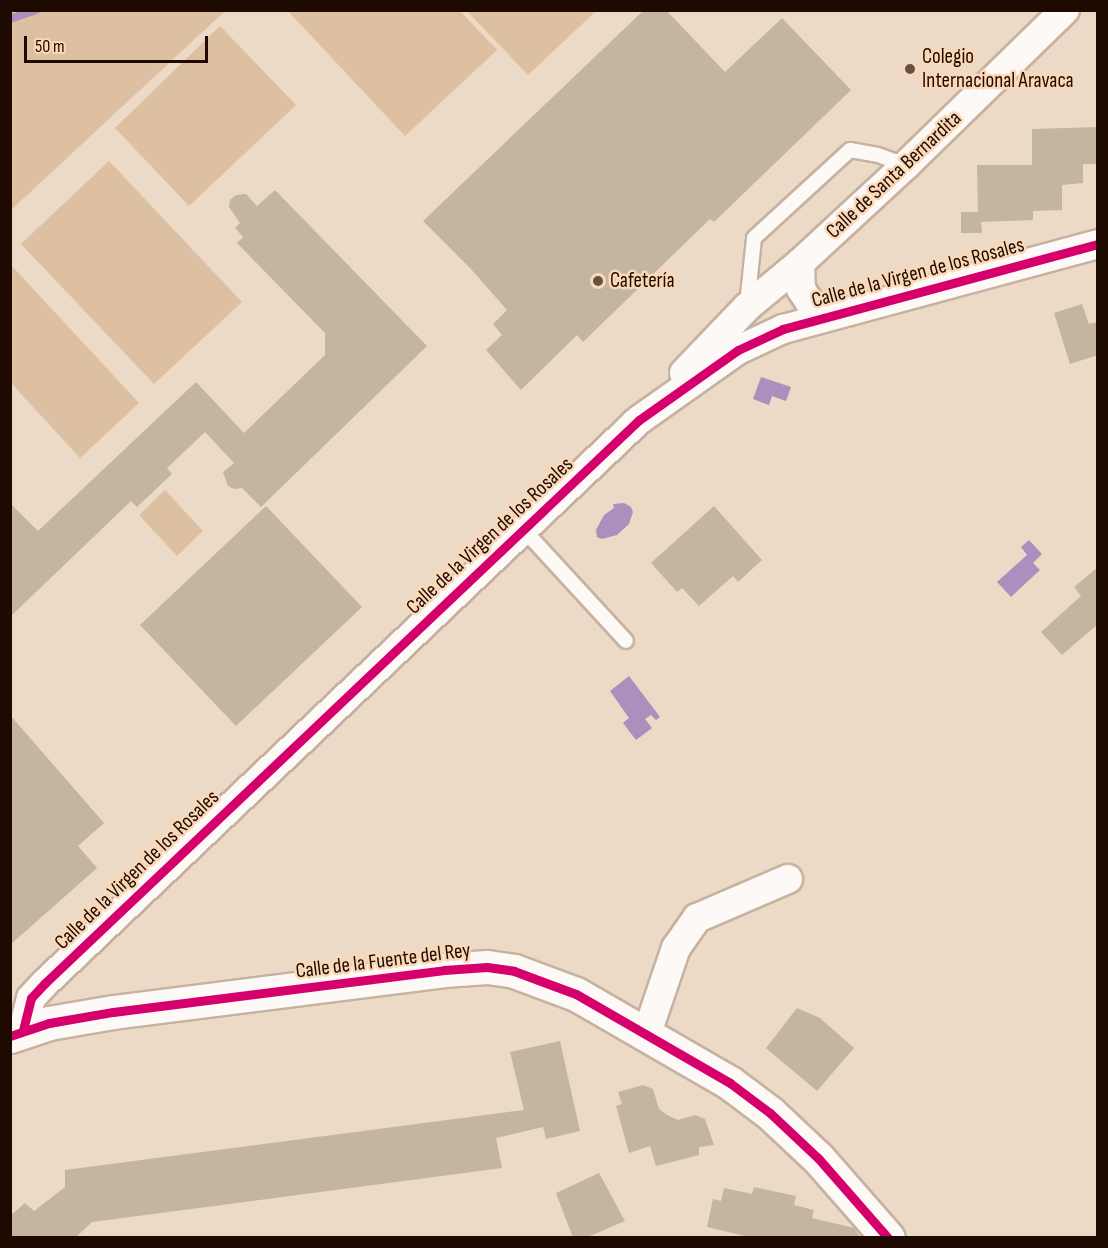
<!DOCTYPE html>
<html>
<head>
<meta charset="utf-8">
<style>
  body { margin:0 }
  #map { position:relative; width:1108px; height:1248px; overflow:hidden; background:#ecd9c6; font-family:"Sofia Sans Condensed",sans-serif }
  div>[style] { position:absolute }
  .green>* { inset:0; background:#ddbfa1 }
  .water>* { inset:0; background:#ac8fbc }
  .stream>* { height:8px; margin:-4px; padding:0 4px; transform-origin:4px; border-radius:4px; background:#ac8fbc }
  .building>* { inset:0; background:#c4b59e }
  .roads { filter:drop-shadow(2px 0 #c6b2a0) drop-shadow(-2px 0 #c6b2a0) drop-shadow(0 2px #c6b2a0) drop-shadow(0 -2px #c6b2a0) }
  .lane>* { height:14px; margin:-7px; padding:0 7px; transform-origin:7px; border-radius:7px; background:#fcf9f6 }
  .street>* { height:28px; margin:-14px; padding:0 14px; transform-origin:14px; border-radius:14px; background:#fcf9f6 }
  .secondary>* { height:33px; margin:-16.5px; padding:0 16.5px; transform-origin:16.5px; border-radius:16.5px; background:#fcf9f6 }
  .cycleway>* { height:9px; margin:-4.5px; padding:0 4.5px; transform-origin:4.5px; border-radius:4.5px; background:#d6006c }
  .dots>* { width:16px; height:16px; translate:-50% -50%; box-sizing:border-box; border:3px solid #fbd8b7; border-radius:50% }
  span { translate:-50% -50%; white-space:nowrap; text-align:center; line-height:1.15; -webkit-text-stroke:5px #fbd8b7; paint-order:stroke }
  .poi-label { font-size:21px; color:#1e0a00 }
  .left { translate:0 -50%; text-align:left }
  .street-label { font-size:21px; color:#1e0a00 }
  .frame { position:absolute; inset:0; border:12px solid #1e0a00; pointer-events:none }
  .scale { position:absolute; left:24px; top:36px; width:184px; height:27px; box-sizing:border-box; border:3px solid #1e0a00; border-top:0; padding-left:8px; font-size:18px; line-height:21px; white-space:nowrap; color:#1e0a00; -webkit-text-stroke:4px #fbd8b7; paint-order:stroke }
</style>
</head>
<body>
<div id="map">
  <div class="green">
    <div style="clip-path:polygon(11px 10px,225px 10px,225px 11px,11px 210px)"></div>
    <div style="clip-path:polygon(288px 11px,460px 11px,497px 50px,405px 136px)"></div>
    <div style="clip-path:polygon(467px 11px,596px 11px,528px 75px)"></div>
    <div style="clip-path:polygon(220px 26px,296px 105px,189px 206px,115px 128px)"></div>
    <div style="clip-path:polygon(109px 161px,242px 302px,154px 384px,21px 244px)"></div>
    <div style="clip-path:polygon(11px 265px,139px 403px,80px 458px,11px 383px)"></div>
    <div style="clip-path:polygon(165px 490px,203px 531px,177px 556px,139px 515px)"></div>
  </div>
  <div class="water">
    <div style="clip-path:polygon(761px 377px,791px 387px,786px 401px,772px 396px,769px 405px,753px 399px)"></div>
    <div style="clip-path:polygon(624px 503px,631px 507px,633px 512px,629px 524px,617px 535px,602px 539px,597px 537px,596px 530px,604px 515px,614px 508px,613px 504px)"></div>
    <div style="clip-path:polygon(1029px 540px,1042px 554px,1033px 563px,1040px 570px,1011px 597px,997px 582px,1027px 555px,1021px 547px)"></div>
    <div style="clip-path:polygon(629px 676px,660px 717px,656px 720px,651px 715px,645px 719px,652px 728px,636px 740px,623px 723px,629px 718px,610px 691px)"></div>
  </div>
  <div class="stream">
    <div style="left:10px;top:19px;width:28px;rotate:-19deg"></div>
  </div>
  <div class="building">
    <div style="clip-path:polygon(644px 10px,666px 10px,725px 72px,782px 18px,851px 90px,714px 222px,710px 219px,583px 342px,577px 335px,521px 390px,486px 350px,502px 335px,493px 324px,507px 310px,470px 268px,423px 221px)"></div>
    <div style="clip-path:polygon(1098px 127px,1098px 164px,1083px 164px,1083px 183px,1062px 185px,1062px 210px,1033px 211px,1033px 220px,981px 222px,982px 233px,961px 233px,961px 212px,978px 212px,977px 165px,1032px 165px,1032px 129px)"></div>
    <div style="clip-path:polygon(275px 190px,427px 346px,261px 507px,242px 488px,234px 489px,228px 486px,223px 472px,234px 463px,205px 432px,167px 468px,172px 474px,137px 507px,131px 501px,10px 617px,10px 503px,38px 531px,196px 382px,244px 433px,325px 355px,325px 333px,237px 243px,243px 237px,235px 228px,240px 223px,229px 207px,230px 200px,236px 195px,246px 194px,257px 206px)"></div>
    <div style="clip-path:polygon(1082px 304px,1089px 324px,1098px 322px,1098px 355px,1070px 364px,1054px 313px)"></div>
    <div style="clip-path:polygon(266px 506px,362px 607px,236px 726px,140px 625px)"></div>
    <div style="clip-path:polygon(714px 506px,762px 560px,738px 582px,733px 576px,699px 606px,682px 588px,677px 592px,651px 563px)"></div>
    <div style="clip-path:polygon(1098px 567px,1098px 624px,1062px 655px,1041px 632px,1081px 596px,1074px 587px)"></div>
    <div style="clip-path:polygon(10px 715px,104px 823px,78px 846px,97px 868px,10px 945px)"></div>
    <div style="clip-path:polygon(797px 1008px,820px 1018px,854px 1048px,817px 1091px,766px 1048px)"></div>
    <div style="clip-path:polygon(560px 1041px,580px 1131px,546px 1139px,543px 1127px,496px 1138px,502px 1168px,92px 1222px,75px 1238px,10px 1238px,10px 1216px,25px 1203px,34px 1211px,65px 1187px,65px 1170px,524px 1110px,510px 1052px)"></div>
    <div style="clip-path:polygon(643px 1085px,653px 1089px,659px 1109px,667px 1115px,678px 1120px,695px 1115px,705px 1119px,714px 1145px,699px 1147px,699px 1155px,656px 1166px,650px 1146px,629px 1153px,616px 1106px,622px 1104px,618px 1092px)"></div>
    <div style="clip-path:polygon(599px 1173px,625px 1221px,585px 1238px,573px 1238px,556px 1193px)"></div>
    <div style="clip-path:polygon(754px 1187px,796px 1196px,794px 1205px,814px 1210px,812px 1218px,854px 1228px,861px 1238px,753px 1238px,707px 1227px,713px 1199px,721px 1201px,724px 1188px,752px 1194px)"></div>
  </div>
  <div class="roads">
    <div class="lane">
      <div style="left:747px;top:305px;width:67px;rotate:-84deg"></div>
      <div style="left:754px;top:238px;width:130px;rotate:-42.5deg"></div>
      <div style="left:850px;top:150px;width:28px;rotate:10deg"></div>
      <div style="left:878px;top:155px;width:30px;rotate:20deg"></div>
      <div style="left:523px;top:529px;width:152px;rotate:47.4deg"></div>
    </div>
    <div class="street">
      <div style="left:800px;top:263px;width:26px;rotate:88deg"></div>
      <div style="left:801px;top:289px;width:35px;rotate:57deg"></div>
      <div style="left:684px;top:373px;width:91px;rotate:-46.3deg"></div>
      <div style="left:747px;top:307px;width:69px;rotate:-39.7deg"></div>
      <div style="left:800px;top:263px;width:144px;rotate:-42.8deg"></div>
      <div style="left:906px;top:165px;width:222px;rotate:-44.3deg"></div>
      <div style="left:23px;top:1030px;width:33px;rotate:-76deg"></div>
      <div style="left:31px;top:998px;width:21px;rotate:-47deg"></div>
      <div style="left:45px;top:983px;width:818px;rotate:-43.47deg"></div>
      <div style="left:639px;top:420px;width:121px;rotate:-35.3deg"></div>
      <div style="left:738px;top:350px;width:50px;rotate:-25deg"></div>
      <div style="left:783px;top:329px;width:326px;rotate:-15.1deg"></div>
      <div style="left:647px;top:1033px;width:90px;rotate:-71.2deg"></div>
      <div style="left:676px;top:948px;width:37px;rotate:-55deg"></div>
      <div style="left:697px;top:918px;width:99px;rotate:-23.2deg"></div>
    </div>
    <div class="secondary">
      <div style="left:10px;top:1036px;width:41px;rotate:-18.4deg"></div>
      <div style="left:49px;top:1023px;width:65px;rotate:-9.8deg"></div>
      <div style="left:113px;top:1012px;width:334px;rotate:-7.2deg"></div>
      <div style="left:444px;top:970px;width:43px;rotate:-4deg"></div>
      <div style="left:487px;top:967px;width:27px;rotate:8deg"></div>
      <div style="left:514px;top:971px;width:66px;rotate:20.4deg"></div>
      <div style="left:576px;top:994px;width:178px;rotate:30deg"></div>
      <div style="left:730px;top:1083px;width:50px;rotate:36.9deg"></div>
      <div style="left:770px;top:1113px;width:66px;rotate:43.2deg"></div>
      <div style="left:818px;top:1158px;width:106px;rotate:48.8deg"></div>
    </div>
  </div>
  <div class="cycleway">
    <div style="left:23px;top:1030px;width:33px;rotate:-76deg"></div>
    <div style="left:31px;top:998px;width:21px;rotate:-47deg"></div>
    <div style="left:45px;top:983px;width:818px;rotate:-43.47deg"></div>
    <div style="left:639px;top:420px;width:121px;rotate:-35.3deg"></div>
    <div style="left:738px;top:350px;width:50px;rotate:-25deg"></div>
    <div style="left:783px;top:329px;width:326px;rotate:-15.1deg"></div>
    <div style="left:10px;top:1036px;width:41px;rotate:-18.4deg"></div>
    <div style="left:49px;top:1023px;width:65px;rotate:-9.8deg"></div>
    <div style="left:113px;top:1012px;width:334px;rotate:-7.2deg"></div>
    <div style="left:444px;top:970px;width:43px;rotate:-4deg"></div>
    <div style="left:487px;top:967px;width:27px;rotate:8deg"></div>
    <div style="left:514px;top:971px;width:66px;rotate:20.4deg"></div>
    <div style="left:576px;top:994px;width:178px;rotate:30deg"></div>
    <div style="left:730px;top:1083px;width:50px;rotate:36.9deg"></div>
    <div style="left:770px;top:1113px;width:66px;rotate:43.2deg"></div>
    <div style="left:818px;top:1158px;width:106px;rotate:48.8deg"></div>
  </div>
  <div class="dots">
    <div style="left:910px;top:69px;background:#665245"></div>
    <div style="left:598px;top:281px;background:#665245"></div>
  </div>
  <div class="poi-label">
    <span class="left" style="left:922px;top:69px">Colegio<br>Internacional Aravaca</span>
    <span class="left" style="left:610px;top:281px">Cafetería</span>
  </div>
  <div class="street-label">
    <span style="left:894px;top:175px;rotate:-43deg">Calle de Santa Bernardita</span>
    <span style="left:918px;top:273px;rotate:-15deg">Calle de la Virgen de los Rosales</span>
    <span style="left:490px;top:536px;rotate:-43deg">Calle de la Virgen de los Rosales</span>
    <span style="left:137px;top:870px;rotate:-44deg">Calle de la Virgen de los Rosales</span>
    <span style="left:383px;top:961px;rotate:-7deg">Calle de la Fuente del Rey</span>
  </div>
  <div class="frame"></div>
  <div class="scale">50 m</div>
</div>
</body>
</html>
